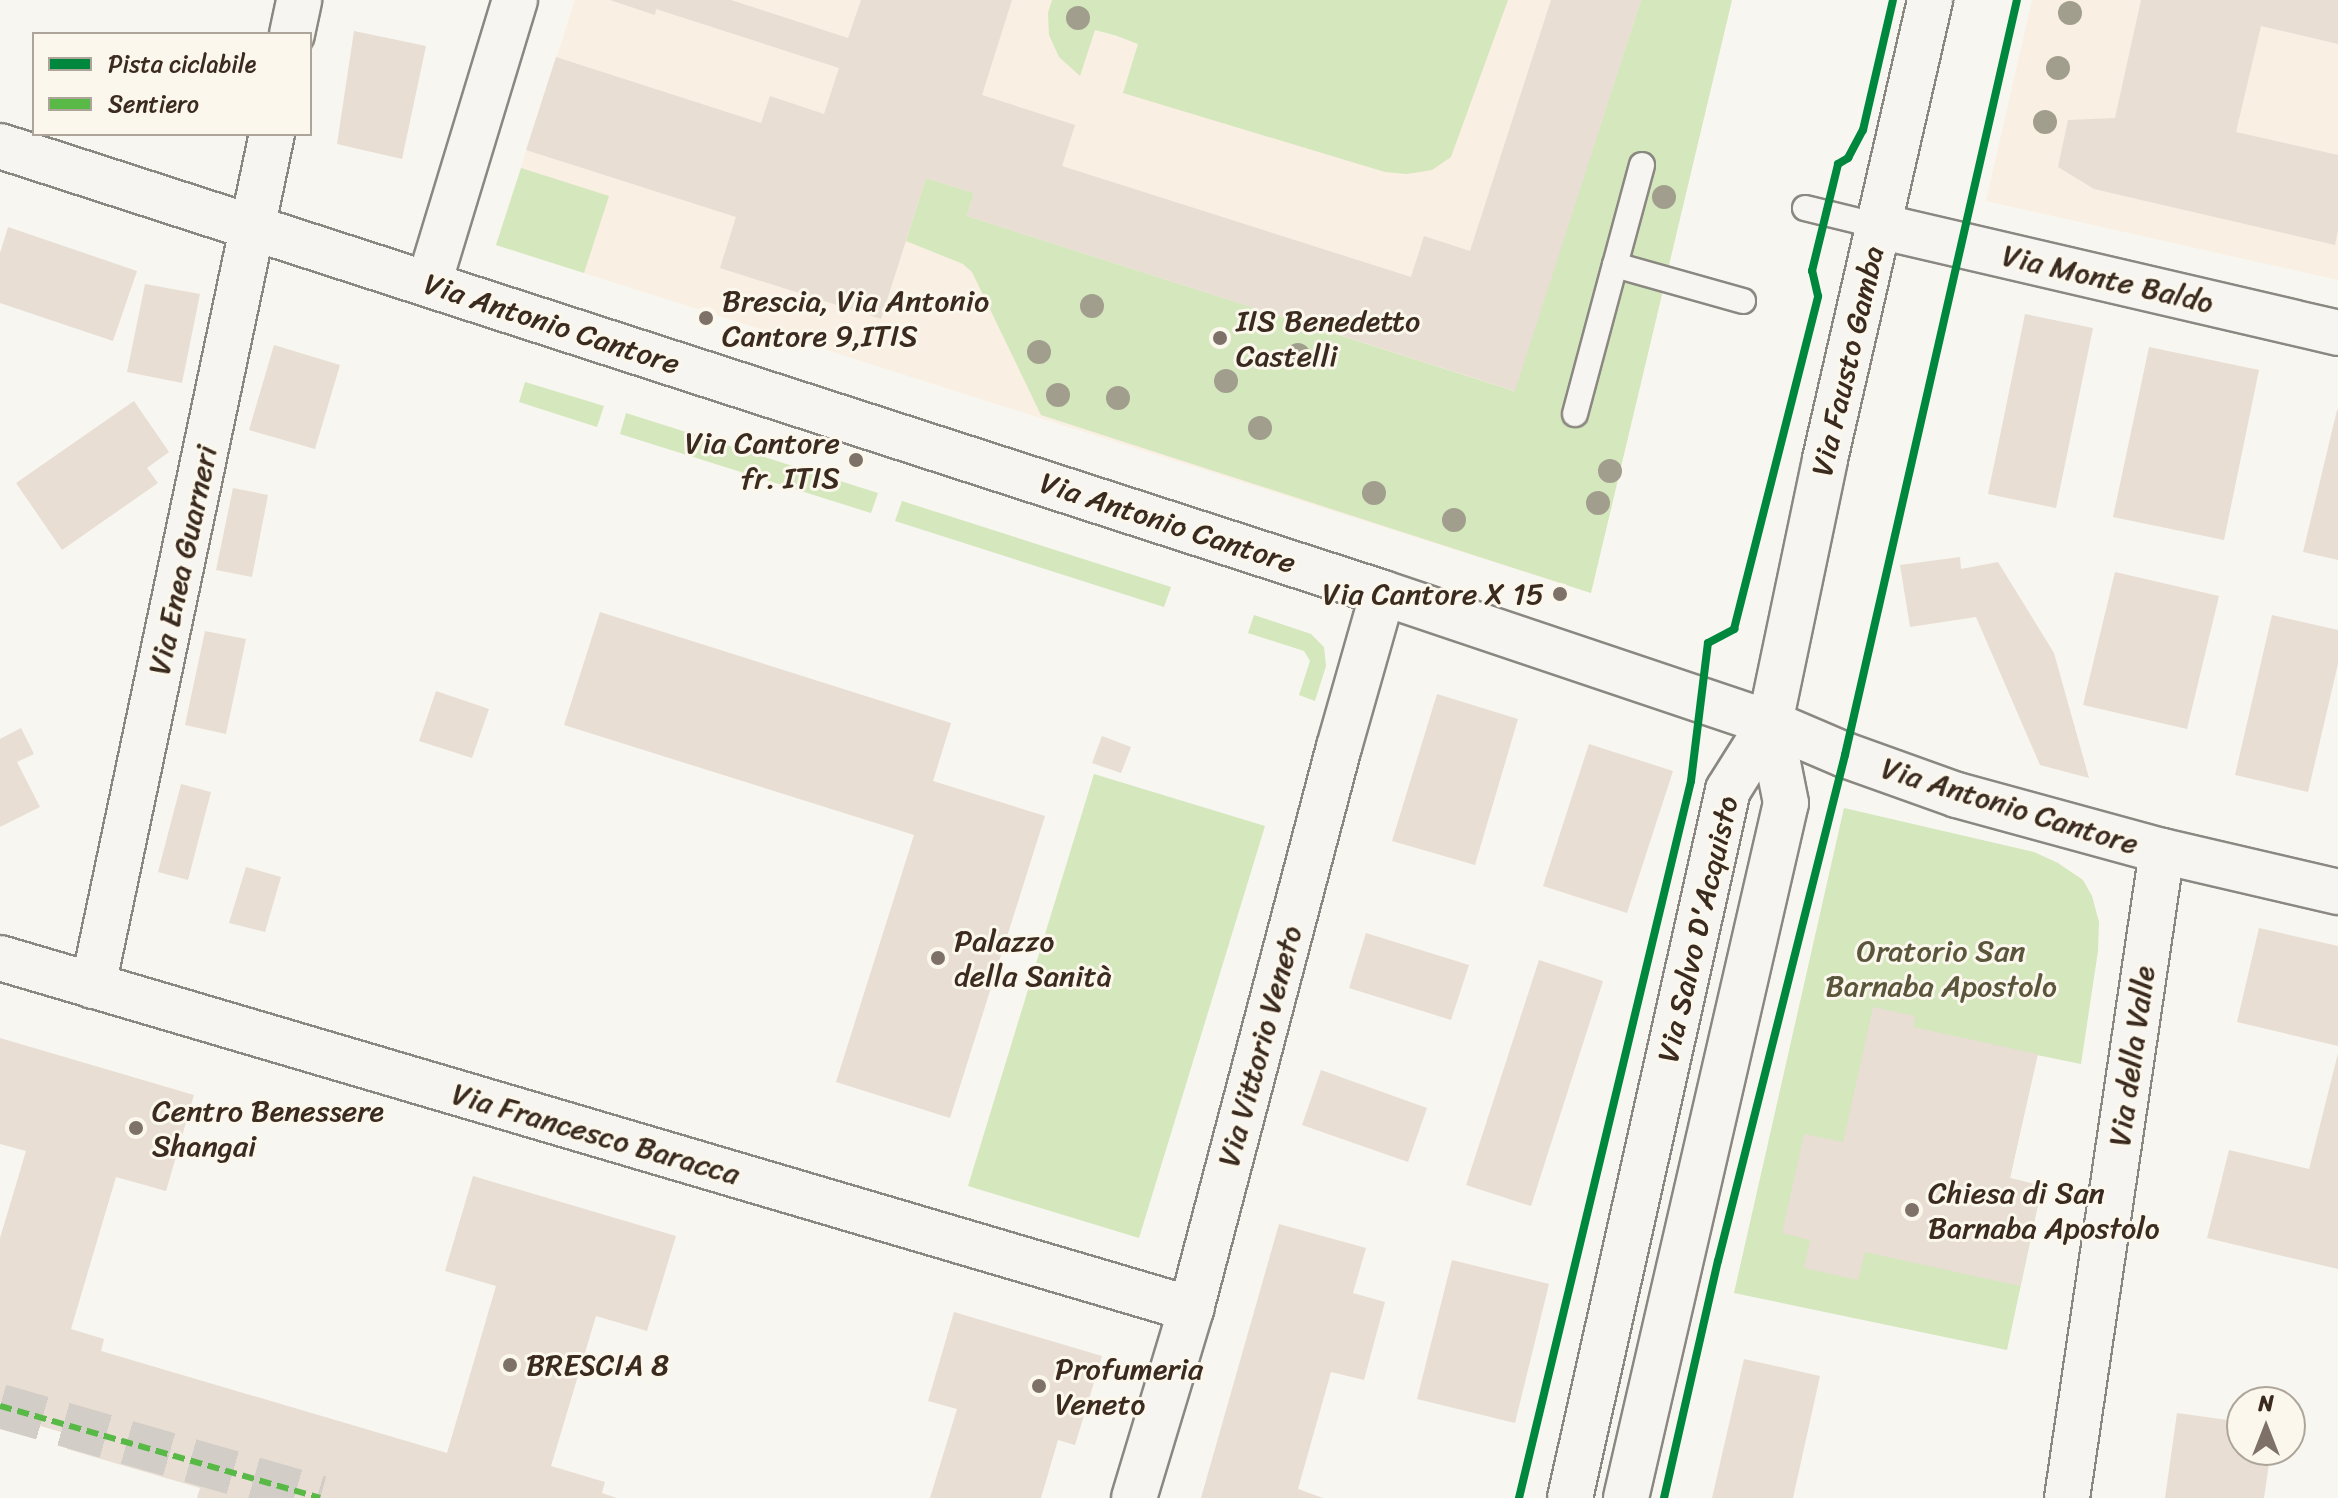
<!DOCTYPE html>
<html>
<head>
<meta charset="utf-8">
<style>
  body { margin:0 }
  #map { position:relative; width:2338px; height:1498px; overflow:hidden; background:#f8f6f0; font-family:Sriracha,sans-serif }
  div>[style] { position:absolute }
  .built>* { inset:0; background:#f9efe2 }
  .green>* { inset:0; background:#d4e7bd }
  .building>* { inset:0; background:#e8ded4 }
  .street-tunnel>* { height:44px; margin-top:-22px; transform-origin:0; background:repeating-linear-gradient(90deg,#d2cdc6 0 44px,transparent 0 66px) }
  .roads { filter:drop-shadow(2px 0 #8b8781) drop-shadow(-2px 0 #8b8781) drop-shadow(0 2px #8b8781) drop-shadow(0 -2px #8b8781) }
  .lane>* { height:24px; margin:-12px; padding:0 12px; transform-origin:12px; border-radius:12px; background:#f6f5f1 }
  .street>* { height:44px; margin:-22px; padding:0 22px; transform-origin:22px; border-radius:22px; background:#f6f5f1 }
  .secondary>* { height:44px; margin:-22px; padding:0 22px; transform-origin:22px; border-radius:22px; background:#f6f5f1 }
  .quiet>* { height:6px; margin-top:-3px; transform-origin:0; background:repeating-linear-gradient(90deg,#58b947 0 12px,transparent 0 18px) }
  .cycleway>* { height:8px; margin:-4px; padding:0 4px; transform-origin:4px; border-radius:4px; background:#00873e }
  .trees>* { width:24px; height:24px; margin:-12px; border-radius:50%; background:#a19e8d }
  .dots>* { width:22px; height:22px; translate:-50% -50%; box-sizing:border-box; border:4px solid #fbf7ec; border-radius:50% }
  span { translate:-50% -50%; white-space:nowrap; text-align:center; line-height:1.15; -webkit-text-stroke:6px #fbf7ec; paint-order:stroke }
  .street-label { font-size:30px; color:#3b2a1e }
  .poi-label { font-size:30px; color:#3b2a1e }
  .left { translate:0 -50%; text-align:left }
  .right { translate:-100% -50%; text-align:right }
  .park-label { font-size:30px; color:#5a563c }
  .legend { position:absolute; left:32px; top:32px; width:280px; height:104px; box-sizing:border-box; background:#fbf7ec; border:2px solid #aea59a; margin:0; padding:10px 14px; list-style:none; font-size:24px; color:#3b2a1e }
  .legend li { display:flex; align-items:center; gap:16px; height:40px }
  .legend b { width:40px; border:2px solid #aea59a }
  .north { position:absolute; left:2226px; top:1386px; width:80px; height:80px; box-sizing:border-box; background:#fbf7ec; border:2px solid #aea59a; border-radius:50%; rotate:0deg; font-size:22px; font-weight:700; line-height:32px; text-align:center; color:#3b2a1e }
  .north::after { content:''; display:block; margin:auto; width:28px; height:36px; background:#7d7168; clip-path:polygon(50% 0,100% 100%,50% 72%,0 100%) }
</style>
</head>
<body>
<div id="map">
  <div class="built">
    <div style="clip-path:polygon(575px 0,1104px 0,1095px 30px,1138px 43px,1477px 0,1732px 0,1591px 593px,496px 245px)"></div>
    <div style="clip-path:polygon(2032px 0,2338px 0,2338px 280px,1986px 201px)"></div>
  </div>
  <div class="green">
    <div style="clip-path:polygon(1052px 0,1508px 0,1451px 157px,1432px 170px,1407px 174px,1385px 172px,1123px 93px,1138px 44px,1117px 36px,1095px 30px,1080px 76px,1059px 57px,1049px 35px,1048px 13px)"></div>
    <div style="clip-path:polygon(1641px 0,1732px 0,1591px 593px,1041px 415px,972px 272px,963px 264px,906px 241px,926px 178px,974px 193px,967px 216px,1514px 391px)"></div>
    <div style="clip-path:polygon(521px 168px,609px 196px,584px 273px,496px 245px)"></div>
    <div style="clip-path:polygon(525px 382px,604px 406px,597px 427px,519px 402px)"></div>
    <div style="clip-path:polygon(626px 413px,878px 493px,871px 513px,620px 434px)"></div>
    <div style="clip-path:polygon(902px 501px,1171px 587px,1164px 607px,895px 521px)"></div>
    <div style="clip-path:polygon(1254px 615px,1311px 634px,1324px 647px,1326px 666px,1315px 701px,1299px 695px,1310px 661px,1304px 651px,1248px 633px)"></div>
    <div style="clip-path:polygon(1094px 774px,1265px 826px,1139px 1238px,968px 1186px)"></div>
    <div style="clip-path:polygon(1844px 808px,2034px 852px,2058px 863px,2083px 880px,2092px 896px,2099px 922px,2098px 951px,2081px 1064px,2037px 1055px,2010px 1178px,2042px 1186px,2007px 1350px,1734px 1293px)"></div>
  </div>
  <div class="building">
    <div style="clip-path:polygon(610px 0,731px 0,848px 38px,861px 0,1012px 0,982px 95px,1075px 125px,1062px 166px,1411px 277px,1424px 236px,1470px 251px,1551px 0,1641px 0,1515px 391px,967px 216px,974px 193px,926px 178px,881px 319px,720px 268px,736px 217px,526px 150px,556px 57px,761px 123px,770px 96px,824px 114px,839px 68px,656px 9px,655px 15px)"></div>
    <div style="clip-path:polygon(2141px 0,2338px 0,2338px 44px,2261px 26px,2236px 132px,2338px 155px,2338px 230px,2335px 245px,2094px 189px,2058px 167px,2068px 120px,2115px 118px)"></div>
    <div style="clip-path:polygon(354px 31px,426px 46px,402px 159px,337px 144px)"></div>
    <div style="clip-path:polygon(8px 227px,137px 271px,113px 341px,0 303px,0 253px)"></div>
    <div style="clip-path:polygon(145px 284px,200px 294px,182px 383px,127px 372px)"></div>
    <div style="clip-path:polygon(2025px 314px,2093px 328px,2056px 508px,1988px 494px)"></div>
    <div style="clip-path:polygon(274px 345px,340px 365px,315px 449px,249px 430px)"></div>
    <div style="clip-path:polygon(2149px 347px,2259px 370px,2224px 540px,2113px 517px)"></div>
    <div style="clip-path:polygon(134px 401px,169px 452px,147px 468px,158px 483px,62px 550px,16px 483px)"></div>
    <div style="clip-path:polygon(2337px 410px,2338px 410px,2338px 560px,2303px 552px)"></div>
    <div style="clip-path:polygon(233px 488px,268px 495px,252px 577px,216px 570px)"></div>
    <div style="clip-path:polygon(1960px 557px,1961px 569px,1998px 562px,2054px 653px,2089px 778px,2040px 765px,1976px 617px,1910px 627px,1900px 565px)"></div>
    <div style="clip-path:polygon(2115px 572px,2219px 596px,2187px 729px,2083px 705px)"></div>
    <div style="clip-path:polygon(600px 612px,951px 723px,933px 781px,1045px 816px,950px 1118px,836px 1082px,914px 835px,564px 725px)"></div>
    <div style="clip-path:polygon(2272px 615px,2338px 630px,2338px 664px,2308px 792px,2235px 775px)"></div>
    <div style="clip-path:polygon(205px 631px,246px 639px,226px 734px,185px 725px)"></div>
    <div style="clip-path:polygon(436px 691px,489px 709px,472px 758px,419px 741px)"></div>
    <div style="clip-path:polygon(1437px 694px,1518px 719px,1475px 865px,1392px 841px)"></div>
    <div style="clip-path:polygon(21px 728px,34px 754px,17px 762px,40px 807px,0 827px,0 739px)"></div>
    <div style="clip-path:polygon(1102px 736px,1131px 747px,1121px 773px,1092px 763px)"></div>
    <div style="clip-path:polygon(1589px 744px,1673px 771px,1627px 913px,1543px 886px)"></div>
    <div style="clip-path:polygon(181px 784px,211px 792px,188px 880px,158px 872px)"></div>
    <div style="clip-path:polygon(246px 867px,281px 877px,265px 932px,229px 923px)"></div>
    <div style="clip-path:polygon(2259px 928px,2338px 946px,2338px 1046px,2237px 1022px)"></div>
    <div style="clip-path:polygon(1366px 933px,1469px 965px,1451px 1020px,1349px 988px)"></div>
    <div style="clip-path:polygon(1539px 960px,1603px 981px,1531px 1206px,1466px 1185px)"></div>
    <div style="clip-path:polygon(1873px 1007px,1915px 1016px,1913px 1027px,2038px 1054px,2010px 1178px,2042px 1186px,2020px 1286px,1865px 1252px,1858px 1280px,1804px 1268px,1810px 1240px,1782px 1233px,1804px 1134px,1843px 1142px)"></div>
    <div style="clip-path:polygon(0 1038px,194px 1095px,166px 1191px,116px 1177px,71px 1329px,104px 1339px,101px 1351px,447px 1453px,496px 1286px,445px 1271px,473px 1176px,676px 1236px,647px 1331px,596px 1316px,551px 1466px,605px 1482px,602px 1493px,617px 1498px,197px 1498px,200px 1488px,67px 1449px,71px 1435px,0 1414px,0 1238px,26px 1151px,0 1144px)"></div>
    <div style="clip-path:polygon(2338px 1053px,2338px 1269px,2207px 1238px,2229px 1150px,2309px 1169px)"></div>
    <div style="clip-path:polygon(1321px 1070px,1427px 1108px,1408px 1162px,1302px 1125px)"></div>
    <div style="clip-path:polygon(1279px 1224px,1366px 1248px,1353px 1293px,1385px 1302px,1364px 1380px,1331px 1372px,1298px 1489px,1323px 1498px,1201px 1498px)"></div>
    <div style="clip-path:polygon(1452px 1260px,1549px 1284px,1515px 1423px,1417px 1399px)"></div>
    <div style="clip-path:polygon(954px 1312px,1102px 1356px,1075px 1445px,1058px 1440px,1041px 1498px,930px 1498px,957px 1409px,928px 1401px)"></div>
    <div style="clip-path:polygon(1744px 1359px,1820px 1376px,1793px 1498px,1712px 1498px)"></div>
    <div style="clip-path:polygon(2177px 1413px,2242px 1422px,2242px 1450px,2271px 1450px,2264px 1498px,2165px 1498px)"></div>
  </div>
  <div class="street-tunnel">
    <div style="left:0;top:1406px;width:333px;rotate:16deg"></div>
  </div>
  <div class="roads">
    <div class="lane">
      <div style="left:1642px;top:165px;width:104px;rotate:105.1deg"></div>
      <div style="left:1615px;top:265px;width:133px;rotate:15.7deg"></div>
      <div style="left:1805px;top:208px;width:76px;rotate:13.7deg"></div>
      <div style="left:1575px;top:414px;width:154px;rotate:-75deg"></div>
    </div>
    <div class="street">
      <div style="left:292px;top:34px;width:35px;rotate:-78deg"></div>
      <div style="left:0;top:146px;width:1453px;rotate:17.91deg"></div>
      <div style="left:1383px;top:593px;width:408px;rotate:18.6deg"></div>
      <div style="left:1770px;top:723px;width:82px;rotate:23.1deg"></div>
      <div style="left:1845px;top:755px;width:119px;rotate:19.7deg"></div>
      <div style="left:1957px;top:795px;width:213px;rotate:15.3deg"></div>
      <div style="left:2162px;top:851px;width:181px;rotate:13.1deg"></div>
      <div style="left:1879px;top:226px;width:471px;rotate:13.1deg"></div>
      <div style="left:429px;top:283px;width:296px;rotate:-73.1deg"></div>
      <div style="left:0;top:958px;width:1242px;rotate:16.42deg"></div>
      <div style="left:93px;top:986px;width:871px;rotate:-78.14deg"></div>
      <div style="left:1134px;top:1498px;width:197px;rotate:-73.2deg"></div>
      <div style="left:1191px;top:1309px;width:581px;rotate:-75.25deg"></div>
      <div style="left:1339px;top:747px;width:160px;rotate:-74.1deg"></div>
      <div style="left:2067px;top:1498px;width:654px;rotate:-81.65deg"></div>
    </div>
    <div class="secondary">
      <div style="left:1570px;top:1498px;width:725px;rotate:-77.42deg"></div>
      <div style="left:1728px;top:790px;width:79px;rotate:-57.9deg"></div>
      <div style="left:1770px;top:723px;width:270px;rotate:-78.2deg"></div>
      <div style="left:1825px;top:459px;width:471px;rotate:-77.1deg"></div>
      <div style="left:1626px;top:1498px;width:713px;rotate:-77.04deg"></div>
      <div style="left:1786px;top:803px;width:82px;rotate:-101.3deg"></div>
    </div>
  </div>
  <div class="quiet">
    <div style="left:0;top:1406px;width:333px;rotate:16deg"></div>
  </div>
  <div class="cycleway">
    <div style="left:1519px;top:1498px;width:737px;rotate:-76.51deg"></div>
    <div style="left:1691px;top:781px;width:139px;rotate:-83deg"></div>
    <div style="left:1708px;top:643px;width:30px;rotate:-28deg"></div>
    <div style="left:1734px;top:629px;width:343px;rotate:-75.8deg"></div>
    <div style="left:1818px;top:296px;width:26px;rotate:-103deg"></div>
    <div style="left:1812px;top:271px;width:110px;rotate:-76.3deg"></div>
    <div style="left:1838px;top:164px;width:12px;rotate:-31deg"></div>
    <div style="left:1848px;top:158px;width:32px;rotate:-62deg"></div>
    <div style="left:1863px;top:130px;width:133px;rotate:-77deg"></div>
    <div style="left:1664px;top:1498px;width:243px;rotate:-77.2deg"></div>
    <div style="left:1718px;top:1261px;width:522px;rotate:-75.91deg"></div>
    <div style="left:1845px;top:755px;width:774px;rotate:-77.17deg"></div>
  </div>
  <div class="trees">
    <div style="left:2070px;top:13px"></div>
    <div style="left:1078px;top:18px"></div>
    <div style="left:2058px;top:68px"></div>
    <div style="left:2045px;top:122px"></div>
    <div style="left:1664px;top:197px"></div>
    <div style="left:1092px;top:306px"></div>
    <div style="left:1039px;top:352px"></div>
    <div style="left:1298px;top:355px"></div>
    <div style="left:1226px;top:381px"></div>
    <div style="left:1058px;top:395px"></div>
    <div style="left:1118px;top:398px"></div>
    <div style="left:1260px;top:428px"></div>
    <div style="left:1610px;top:471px"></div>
    <div style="left:1374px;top:493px"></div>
    <div style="left:1598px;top:503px"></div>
    <div style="left:1454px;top:520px"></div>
  </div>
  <div class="dots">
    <div style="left:706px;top:318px;background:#7d7168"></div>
    <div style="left:1220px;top:338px;background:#7d7168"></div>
    <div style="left:856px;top:460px;background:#7d7168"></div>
    <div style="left:1560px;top:594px;background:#7d7168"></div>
    <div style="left:938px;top:958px;background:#7d7168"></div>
    <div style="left:136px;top:1128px;background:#7d7168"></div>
    <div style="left:1912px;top:1210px;background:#7d7168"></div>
    <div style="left:510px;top:1365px;background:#7d7168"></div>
    <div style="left:1039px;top:1386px;background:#7d7168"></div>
  </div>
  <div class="street-label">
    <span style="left:2108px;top:279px;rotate:13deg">Via Monte Baldo</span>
    <span style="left:552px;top:324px;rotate:18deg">Via Antonio Cantore</span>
    <span style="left:1848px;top:361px;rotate:-77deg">Via Fausto Gamba</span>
    <span style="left:1168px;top:523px;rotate:18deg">Via Antonio Cantore</span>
    <span style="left:183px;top:560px;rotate:-78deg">Via Enea Guarneri</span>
    <span style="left:2010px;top:806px;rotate:17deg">Via Antonio Cantore</span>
    <span style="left:1698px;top:929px;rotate:-77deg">Via Salvo D'Acquisto</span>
    <span style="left:1260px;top:1046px;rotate:-75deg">Via Vittorio Veneto</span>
    <span style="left:2132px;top:1056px;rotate:-82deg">Via della Valle</span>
    <span style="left:596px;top:1134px;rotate:16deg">Via Francesco Baracca</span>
  </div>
  <div class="poi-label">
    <span class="left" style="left:722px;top:318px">Brescia, Via Antonio<br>Cantore 9,ITIS</span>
    <span class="left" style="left:1236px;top:338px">IIS Benedetto<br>Castelli</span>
    <span class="right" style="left:840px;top:460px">Via Cantore<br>fr. ITIS</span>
    <span class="right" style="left:1544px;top:594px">Via Cantore X 15</span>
    <span class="left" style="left:954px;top:958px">Palazzo<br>della Sanità</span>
    <span class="left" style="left:152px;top:1128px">Centro Benessere<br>Shangai</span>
    <span class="left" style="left:1928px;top:1210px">Chiesa di San<br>Barnaba Apostolo</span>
    <span class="left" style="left:526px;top:1365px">BRESCIA 8</span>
    <span class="left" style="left:1055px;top:1386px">Profumeria<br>Veneto</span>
  </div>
  <div class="park-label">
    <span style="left:1941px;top:968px">Oratorio San<br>Barnaba Apostolo</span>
  </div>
  <ul class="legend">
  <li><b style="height:10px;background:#00873e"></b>Pista ciclabile</li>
  <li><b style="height:10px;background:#58b947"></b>Sentiero</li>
  </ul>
  <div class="north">N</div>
</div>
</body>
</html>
